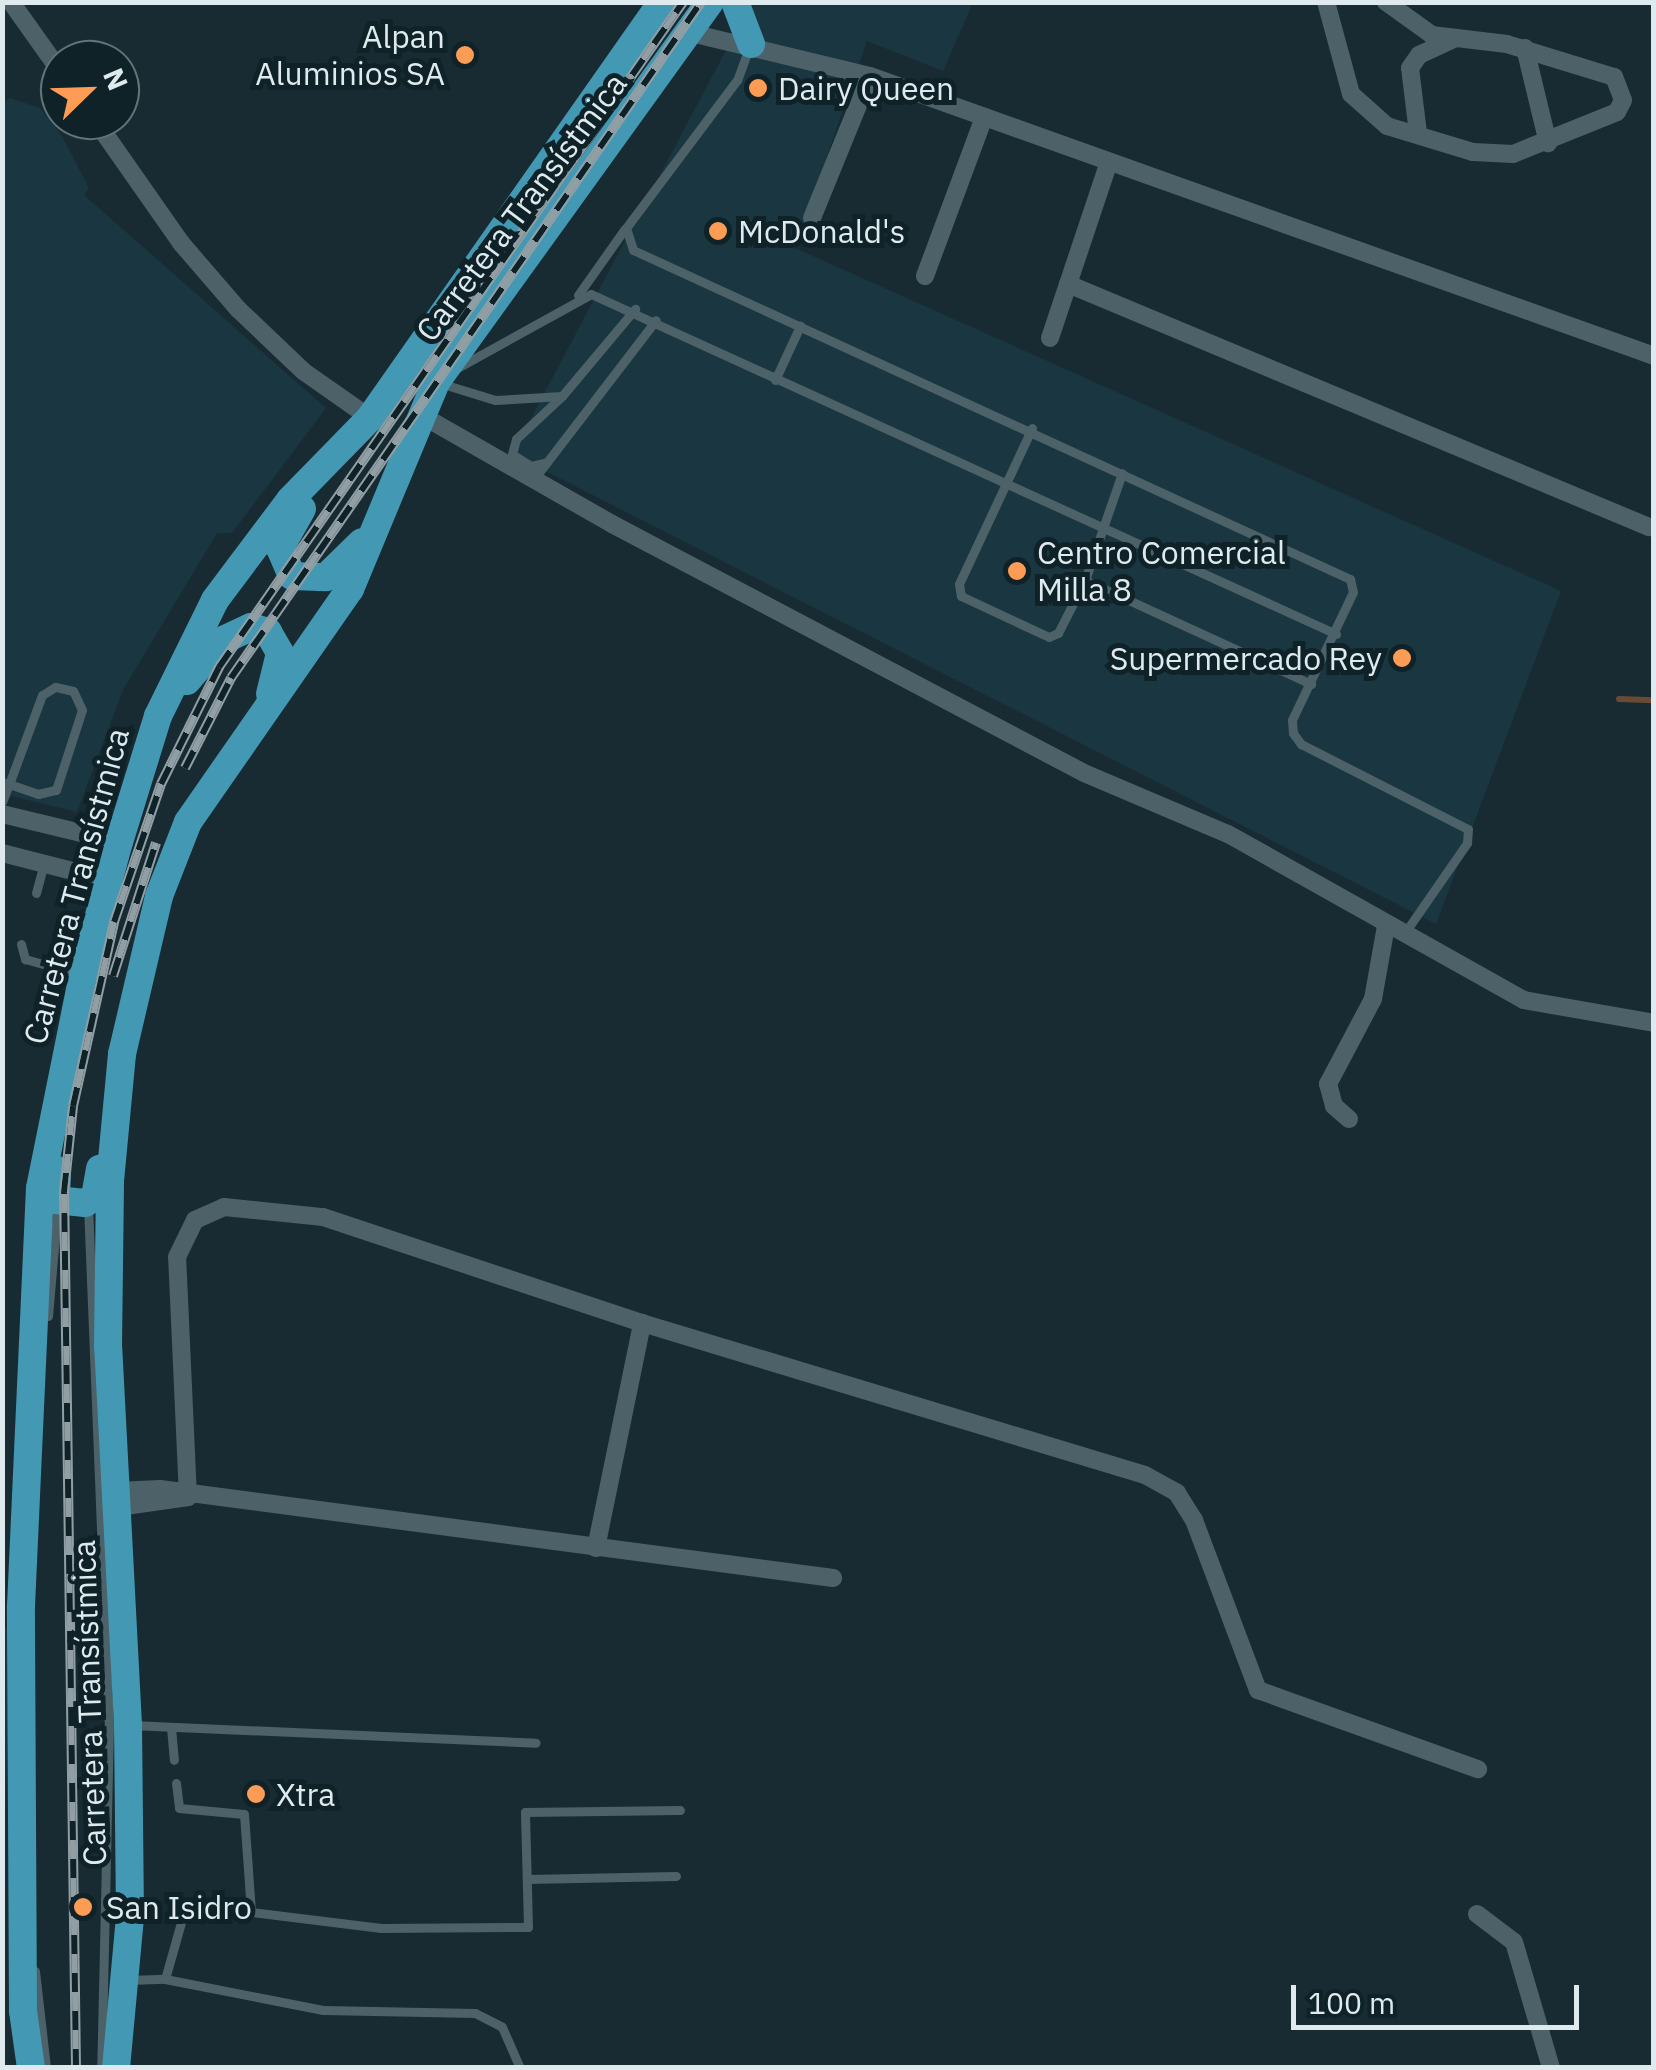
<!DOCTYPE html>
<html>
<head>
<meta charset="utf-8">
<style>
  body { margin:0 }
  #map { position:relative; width:1656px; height:2070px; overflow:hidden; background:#182b32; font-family:"IBM Plex Sans",sans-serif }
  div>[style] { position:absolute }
  .built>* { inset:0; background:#1a3640 }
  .stream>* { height:6px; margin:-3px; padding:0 3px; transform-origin:3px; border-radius:3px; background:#694a34 }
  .service>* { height:9px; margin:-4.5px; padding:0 4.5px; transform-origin:4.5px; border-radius:4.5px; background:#4d6169 }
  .minor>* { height:18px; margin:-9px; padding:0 9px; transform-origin:9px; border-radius:9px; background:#4d6169 }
  .primary>* { height:28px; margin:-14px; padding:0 14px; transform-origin:14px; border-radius:14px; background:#4398b3 }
  .rail>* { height:10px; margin-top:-5px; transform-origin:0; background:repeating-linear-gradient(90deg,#0e2228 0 19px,#919fa5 0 38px); box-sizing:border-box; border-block:2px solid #919fa5 }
  .dots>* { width:28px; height:28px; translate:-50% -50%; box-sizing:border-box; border:5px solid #0e2228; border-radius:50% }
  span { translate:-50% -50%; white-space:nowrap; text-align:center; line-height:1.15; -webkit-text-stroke:10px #0e2228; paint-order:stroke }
  .poi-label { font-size:32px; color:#dfeaef }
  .right { translate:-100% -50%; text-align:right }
  .left { translate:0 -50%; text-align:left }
  .street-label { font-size:32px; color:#dfeaef }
  .frame { position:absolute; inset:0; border:5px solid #dfeaef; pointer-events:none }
  .north { position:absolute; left:40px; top:40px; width:100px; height:100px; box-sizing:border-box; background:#0e2228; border:2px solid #627278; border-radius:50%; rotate:67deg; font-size:28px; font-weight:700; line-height:40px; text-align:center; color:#dfeaef }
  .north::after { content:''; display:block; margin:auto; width:35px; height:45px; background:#fd9d55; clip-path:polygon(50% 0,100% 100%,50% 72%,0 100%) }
  .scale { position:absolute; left:1291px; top:1985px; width:288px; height:45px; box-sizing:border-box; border:5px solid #dfeaef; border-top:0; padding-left:12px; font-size:30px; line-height:35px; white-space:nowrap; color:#dfeaef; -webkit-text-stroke:8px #0e2228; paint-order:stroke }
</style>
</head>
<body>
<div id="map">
  <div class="built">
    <div style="clip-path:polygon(751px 3px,973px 3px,943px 71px,867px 41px,795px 248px,1561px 591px,1436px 924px,512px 454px)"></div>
    <div style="clip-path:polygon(10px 98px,40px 108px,62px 136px,89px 188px,84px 195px,326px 408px,232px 533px,217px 533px,123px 690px,77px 812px,3px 794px,2px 103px)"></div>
    <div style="clip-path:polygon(2px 1627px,12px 1627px,3px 1869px)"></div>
  </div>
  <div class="stream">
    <div style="left:1619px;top:699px;width:35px;rotate:2deg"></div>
  </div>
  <div class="service">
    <div style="left:750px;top:45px;width:37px;rotate:110deg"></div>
    <div style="left:737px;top:80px;width:185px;rotate:126.9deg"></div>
    <div style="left:626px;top:228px;width:23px;rotate:72deg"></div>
    <div style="left:633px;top:250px;width:789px;rotate:24.65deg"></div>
    <div style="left:1350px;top:579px;width:13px;rotate:77deg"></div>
    <div style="left:1353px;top:592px;width:142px;rotate:115.5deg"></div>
    <div style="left:1292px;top:720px;width:13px;rotate:86deg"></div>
    <div style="left:1293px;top:733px;width:14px;rotate:54deg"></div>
    <div style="left:1301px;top:744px;width:187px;rotate:27deg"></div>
    <div style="left:1468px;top:829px;width:14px;rotate:94deg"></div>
    <div style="left:1467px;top:843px;width:111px;rotate:124.7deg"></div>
    <div style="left:578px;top:295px;width:80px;rotate:-54.7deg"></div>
    <div style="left:459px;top:367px;width:151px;rotate:-28.9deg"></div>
    <div style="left:591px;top:294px;width:819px;rotate:24.53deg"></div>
    <div style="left:775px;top:380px;width:60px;rotate:-65.2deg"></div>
    <div style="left:443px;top:384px;width:54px;rotate:17.1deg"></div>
    <div style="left:495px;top:400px;width:67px;rotate:-3.4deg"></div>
    <div style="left:562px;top:396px;width:114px;rotate:-50deg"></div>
    <div style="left:1032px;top:428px;width:172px;rotate:115.1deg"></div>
    <div style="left:959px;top:584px;width:12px;rotate:81deg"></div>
    <div style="left:961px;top:596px;width:97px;rotate:25deg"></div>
    <div style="left:1049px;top:637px;width:10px;rotate:-24deg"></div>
    <div style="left:1058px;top:633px;width:59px;rotate:-63deg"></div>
    <div style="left:1085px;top:580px;width:249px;rotate:24.7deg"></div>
    <div style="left:547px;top:462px;width:16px;rotate:166deg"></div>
    <div style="left:531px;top:466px;width:22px;rotate:-148deg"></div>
    <div style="left:512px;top:454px;width:16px;rotate:-75deg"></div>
    <div style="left:516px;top:439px;width:63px;rotate:-43.1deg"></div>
    <div style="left:534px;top:479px;width:200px;rotate:-52.5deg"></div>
    <div style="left:1085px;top:580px;width:113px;rotate:-70.9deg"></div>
    <div style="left:2px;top:782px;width:7px;rotate:16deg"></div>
    <div style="left:9px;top:784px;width:31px;rotate:19deg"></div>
    <div style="left:38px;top:794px;width:18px;rotate:-13deg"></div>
    <div style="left:56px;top:790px;width:84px;rotate:-72deg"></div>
    <div style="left:82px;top:710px;width:21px;rotate:-115deg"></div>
    <div style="left:73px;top:691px;width:18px;rotate:-167deg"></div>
    <div style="left:55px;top:687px;width:15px;rotate:148deg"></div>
    <div style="left:42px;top:695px;width:95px;rotate:110.3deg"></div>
    <div style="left:9px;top:784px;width:19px;rotate:111deg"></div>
    <div style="left:36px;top:893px;width:30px;rotate:-75deg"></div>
    <div style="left:21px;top:944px;width:16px;rotate:75deg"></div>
    <div style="left:25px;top:959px;width:56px;rotate:15.5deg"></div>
    <div style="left:88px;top:1205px;width:522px;rotate:87.7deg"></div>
    <div style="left:109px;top:1727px;width:341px;rotate:91.3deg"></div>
    <div style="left:48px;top:1316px;width:114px;rotate:-85deg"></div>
    <div style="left:131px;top:1725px;width:405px;rotate:2.5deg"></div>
    <div style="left:171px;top:1727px;width:33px;rotate:85deg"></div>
    <div style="left:176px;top:1783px;width:25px;rotate:83deg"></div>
    <div style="left:179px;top:1808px;width:65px;rotate:5.3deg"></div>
    <div style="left:244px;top:1814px;width:98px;rotate:85.9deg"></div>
    <div style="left:527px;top:1879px;width:149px;rotate:-1.2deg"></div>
    <div style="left:35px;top:1971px;width:98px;rotate:83.5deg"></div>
    <div style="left:165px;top:1979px;width:70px;rotate:-74.2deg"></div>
    <div style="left:184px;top:1912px;width:67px"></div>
    <div style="left:251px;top:1912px;width:131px;rotate:7deg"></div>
    <div style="left:381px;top:1928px;width:147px;rotate:-0.4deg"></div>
    <div style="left:528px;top:1927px;width:115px;rotate:-91.5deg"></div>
    <div style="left:525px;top:1812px;width:155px;rotate:-0.7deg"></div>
    <div style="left:128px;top:1980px;width:37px;rotate:-2deg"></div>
    <div style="left:165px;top:1979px;width:161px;rotate:11.1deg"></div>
    <div style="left:323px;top:2010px;width:152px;rotate:1.1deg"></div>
    <div style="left:475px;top:2013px;width:30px;rotate:27deg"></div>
    <div style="left:502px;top:2027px;width:45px;rotate:66.3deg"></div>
  </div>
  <div class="minor">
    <div style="left:11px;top:2px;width:85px;rotate:54.6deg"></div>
    <div style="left:1326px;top:2px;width:95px;rotate:74.8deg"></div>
    <div style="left:1351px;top:94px;width:48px;rotate:41.6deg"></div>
    <div style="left:1387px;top:126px;width:90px;rotate:16.8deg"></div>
    <div style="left:1473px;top:152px;width:40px;rotate:2.9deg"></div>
    <div style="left:1513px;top:154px;width:112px;rotate:-22deg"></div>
    <div style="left:1617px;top:112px;width:13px;rotate:-63deg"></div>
    <div style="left:1623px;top:100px;width:25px;rotate:-111deg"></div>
    <div style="left:1614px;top:77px;width:112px;rotate:-162.9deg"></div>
    <div style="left:1507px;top:44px;width:76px;rotate:-173.2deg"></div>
    <div style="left:1432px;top:35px;width:57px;rotate:-144.3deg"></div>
    <div style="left:691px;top:33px;width:184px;rotate:13.5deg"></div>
    <div style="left:870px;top:76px;width:832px;rotate:19.65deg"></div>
    <div style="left:1525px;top:48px;width:98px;rotate:76.4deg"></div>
    <div style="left:95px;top:120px;width:150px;rotate:55deg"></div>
    <div style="left:181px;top:243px;width:87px;rotate:49.2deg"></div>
    <div style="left:238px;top:309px;width:90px;rotate:43.6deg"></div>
    <div style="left:303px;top:371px;width:82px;rotate:35deg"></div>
    <div style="left:1418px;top:133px;width:65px;rotate:-97deg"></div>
    <div style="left:1410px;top:68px;width:16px;rotate:-55deg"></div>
    <div style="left:1419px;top:55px;width:41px;rotate:-24.7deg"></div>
    <div style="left:812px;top:218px;width:153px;rotate:-67.8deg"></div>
    <div style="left:925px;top:276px;width:170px;rotate:-69.6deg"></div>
    <div style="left:1068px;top:284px;width:630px;rotate:22.7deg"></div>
    <div style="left:1050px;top:338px;width:186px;rotate:-71.5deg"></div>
    <div style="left:421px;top:415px;width:220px;rotate:29.7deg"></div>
    <div style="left:612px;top:524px;width:534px;rotate:27.81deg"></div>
    <div style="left:1084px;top:773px;width:156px;rotate:23deg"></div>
    <div style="left:1228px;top:834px;width:339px;rotate:29.3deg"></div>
    <div style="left:1524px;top:1000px;width:132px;rotate:10deg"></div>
    <div style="left:2px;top:814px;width:120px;rotate:13.5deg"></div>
    <div style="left:2px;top:853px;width:109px;rotate:14.3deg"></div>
    <div style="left:1349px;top:1119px;width:20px;rotate:-139deg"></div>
    <div style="left:1334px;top:1106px;width:23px;rotate:-105deg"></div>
    <div style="left:1328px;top:1084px;width:96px;rotate:-62.1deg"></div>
    <div style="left:1373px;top:999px;width:74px;rotate:-79.9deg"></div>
    <div style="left:117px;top:1491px;width:43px;rotate:-2.7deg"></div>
    <div style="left:160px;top:1489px;width:679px;rotate:7.53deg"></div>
    <div style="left:188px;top:1497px;width:240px;rotate:-92.6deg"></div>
    <div style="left:177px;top:1257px;width:41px;rotate:-64.1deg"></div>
    <div style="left:195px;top:1220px;width:32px;rotate:-24deg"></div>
    <div style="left:224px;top:1207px;width:100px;rotate:5.8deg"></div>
    <div style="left:323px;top:1217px;width:336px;rotate:18.4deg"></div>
    <div style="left:642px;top:1323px;width:525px;rotate:16.81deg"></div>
    <div style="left:1145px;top:1475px;width:37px;rotate:29deg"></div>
    <div style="left:1177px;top:1493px;width:32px;rotate:58deg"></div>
    <div style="left:1194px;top:1520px;width:182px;rotate:69.4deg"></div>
    <div style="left:1258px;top:1690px;width:234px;rotate:19.8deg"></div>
    <div style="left:118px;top:1507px;width:71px;rotate:-8.1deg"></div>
    <div style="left:596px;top:1548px;width:230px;rotate:-78.4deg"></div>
    <div style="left:1477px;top:1914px;width:46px;rotate:37.1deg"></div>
    <div style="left:1514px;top:1942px;width:131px;rotate:73.6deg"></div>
  </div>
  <div class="primary">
    <div style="left:735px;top:2px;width:45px;rotate:69.1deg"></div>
    <div style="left:302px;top:509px;width:45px;rotate:119.4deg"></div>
    <div style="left:280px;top:548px;width:30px;rotate:67deg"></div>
    <div style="left:292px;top:576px;width:34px;rotate:2deg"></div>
    <div style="left:326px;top:577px;width:50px;rotate:-44.2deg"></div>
    <div style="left:187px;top:681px;width:52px;rotate:-49.6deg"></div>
    <div style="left:221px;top:641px;width:33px;rotate:-25deg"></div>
    <div style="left:251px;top:627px;width:18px;rotate:16deg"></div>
    <div style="left:268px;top:632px;width:24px;rotate:60deg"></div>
    <div style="left:280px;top:653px;width:42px;rotate:103.7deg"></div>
    <div style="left:57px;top:1170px;width:30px;rotate:92deg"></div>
    <div style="left:56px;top:1200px;width:29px;rotate:6deg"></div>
    <div style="left:85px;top:1203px;width:12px;rotate:-31deg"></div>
    <div style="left:95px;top:1197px;width:29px;rotate:-80deg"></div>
    <div style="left:31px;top:2068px;width:58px;rotate:-98deg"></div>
    <div style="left:23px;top:2011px;width:405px;rotate:-90.3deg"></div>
    <div style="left:21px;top:1606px;width:418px;rotate:-87.4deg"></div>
    <div style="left:40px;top:1188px;width:217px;rotate:-78.6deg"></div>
    <div style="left:83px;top:975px;width:138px;rotate:-74.9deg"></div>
    <div style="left:119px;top:842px;width:132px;rotate:-72.8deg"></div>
    <div style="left:158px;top:716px;width:129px;rotate:-63.8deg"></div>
    <div style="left:215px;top:600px;width:125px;rotate:-53.1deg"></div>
    <div style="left:290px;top:500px;width:115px;rotate:-45.7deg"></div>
    <div style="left:370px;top:418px;width:508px;rotate:-54.93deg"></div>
    <div style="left:116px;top:2068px;width:153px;rotate:-84.7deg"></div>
    <div style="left:130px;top:1916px;width:191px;rotate:-90.6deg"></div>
    <div style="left:128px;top:1725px;width:379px;rotate:-93deg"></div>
    <div style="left:108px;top:1347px;width:166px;rotate:-89.3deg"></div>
    <div style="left:110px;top:1181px;width:128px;rotate:-84.6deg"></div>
    <div style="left:122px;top:1054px;width:162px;rotate:-76.8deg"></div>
    <div style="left:159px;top:896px;width:79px;rotate:-68.6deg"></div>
    <div style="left:188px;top:822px;width:284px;rotate:-55.2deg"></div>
    <div style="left:350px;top:589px;width:224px;rotate:-67.4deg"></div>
    <div style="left:436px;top:382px;width:468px;rotate:-54.2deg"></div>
  </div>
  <div class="rail">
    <div style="left:185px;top:768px;width:101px;rotate:-62.9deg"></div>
    <div style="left:231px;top:678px;width:823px;rotate:-55.19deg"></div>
    <div style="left:113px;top:976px;width:140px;rotate:-72.1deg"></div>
    <div style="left:76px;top:2068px;width:876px;rotate:-90.78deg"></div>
    <div style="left:64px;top:1192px;width:86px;rotate:-84deg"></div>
    <div style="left:73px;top:1106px;width:189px;rotate:-77.4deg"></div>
    <div style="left:114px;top:922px;width:146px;rotate:-71.2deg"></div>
    <div style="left:161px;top:784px;width:131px;rotate:-63.6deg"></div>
    <div style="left:219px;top:667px;width:811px;rotate:-55.09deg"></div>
  </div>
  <div class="dots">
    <div style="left:465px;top:55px;background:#fd9d55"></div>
    <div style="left:758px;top:88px;background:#fd9d55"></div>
    <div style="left:718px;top:231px;background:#fd9d55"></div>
    <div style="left:1017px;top:571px;background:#fd9d55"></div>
    <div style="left:1402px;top:658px;background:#fd9d55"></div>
    <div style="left:256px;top:1794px;background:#fd9d55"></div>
    <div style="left:83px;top:1907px;background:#fd9d55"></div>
  </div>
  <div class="poi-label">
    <span class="right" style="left:445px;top:55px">Alpan<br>Aluminios SA</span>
    <span class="left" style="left:778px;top:88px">Dairy Queen</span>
    <span class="left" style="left:738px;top:231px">McDonald's</span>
    <span class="left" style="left:1037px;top:571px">Centro Comercial<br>Milla 8</span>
    <span class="right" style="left:1382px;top:658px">Supermercado Rey</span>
    <span class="left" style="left:276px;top:1794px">Xtra</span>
    <span class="left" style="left:106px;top:1907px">San Isidro</span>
  </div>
  <div class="street-label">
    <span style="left:521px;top:207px;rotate:-53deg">Carretera Transístmica</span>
    <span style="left:76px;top:886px;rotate:-75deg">Carretera Transístmica</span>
    <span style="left:89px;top:1703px;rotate:-92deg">Carretera Transístmica</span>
  </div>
  <div class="frame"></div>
  <div class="north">N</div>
  <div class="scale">100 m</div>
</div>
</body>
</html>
